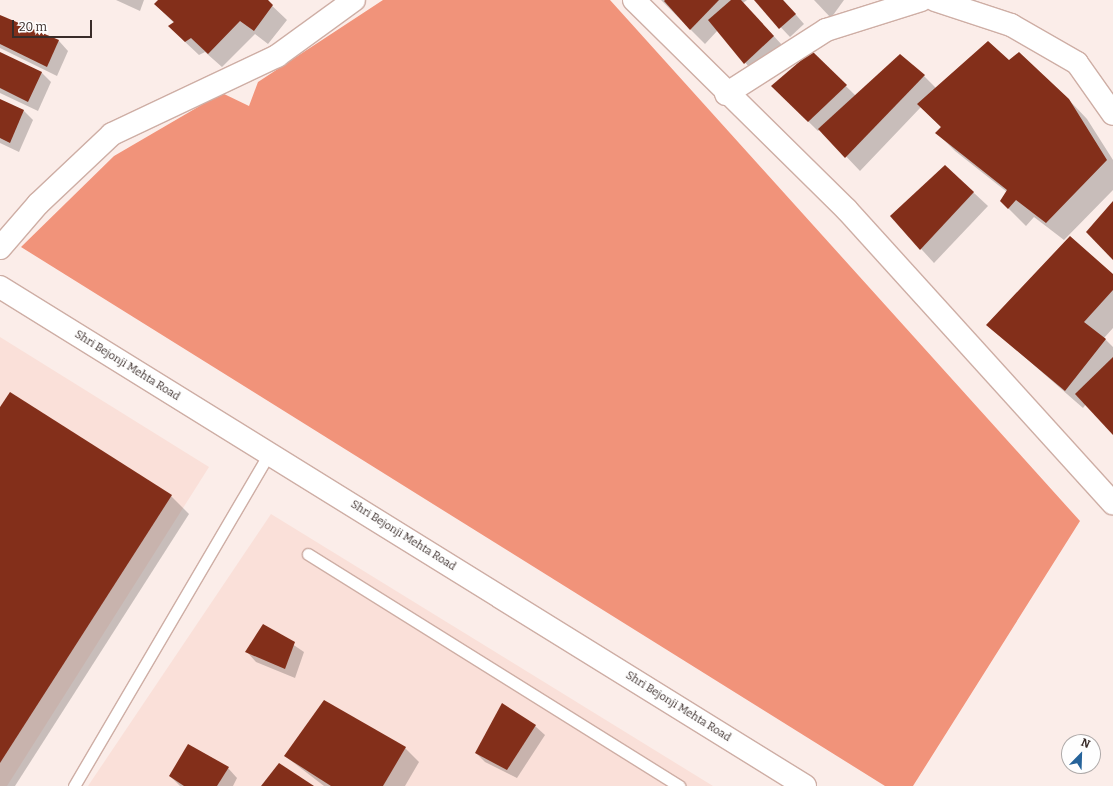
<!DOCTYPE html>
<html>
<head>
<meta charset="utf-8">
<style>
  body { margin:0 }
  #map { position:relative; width:1113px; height:786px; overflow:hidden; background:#fbede9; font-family:Bitter,serif }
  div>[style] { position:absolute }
  .built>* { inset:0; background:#fae0d9 }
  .forest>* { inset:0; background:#f1937a }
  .shadow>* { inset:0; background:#0003 }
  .building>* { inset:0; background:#832f1a }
  .roads { filter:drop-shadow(1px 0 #ceaea5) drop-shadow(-1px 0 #ceaea5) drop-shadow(0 1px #ceaea5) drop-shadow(0 -1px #ceaea5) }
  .lane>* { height:11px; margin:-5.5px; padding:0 5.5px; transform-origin:5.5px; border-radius:5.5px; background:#fff }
  .street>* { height:22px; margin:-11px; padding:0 11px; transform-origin:11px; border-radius:11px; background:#fff }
  .secondary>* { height:22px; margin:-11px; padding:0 11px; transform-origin:11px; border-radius:11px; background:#fff }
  span { translate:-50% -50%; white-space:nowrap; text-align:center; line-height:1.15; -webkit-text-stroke:4px #fefefe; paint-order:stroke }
  .street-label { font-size:11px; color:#392c29 }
  .north { position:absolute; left:1061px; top:734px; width:40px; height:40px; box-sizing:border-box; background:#fefefe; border:1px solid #afaaa9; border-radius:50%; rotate:23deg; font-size:11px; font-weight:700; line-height:16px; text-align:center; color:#392c29 }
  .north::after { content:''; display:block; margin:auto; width:14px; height:18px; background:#26639a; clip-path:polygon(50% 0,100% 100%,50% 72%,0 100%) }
  .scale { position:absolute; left:12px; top:20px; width:80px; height:18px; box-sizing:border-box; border:2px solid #392c29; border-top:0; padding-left:5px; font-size:12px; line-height:14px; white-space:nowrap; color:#392c29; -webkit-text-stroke:3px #fefefe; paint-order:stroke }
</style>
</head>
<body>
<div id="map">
  <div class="built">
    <div style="clip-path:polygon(0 337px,209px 467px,7px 786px,0 786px)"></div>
    <div style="clip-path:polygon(271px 514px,713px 786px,88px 786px)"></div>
  </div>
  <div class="forest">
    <div style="clip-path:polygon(383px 0,610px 0,1080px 521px,913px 786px,885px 786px,21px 247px,114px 156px,222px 93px,249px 106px,258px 82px)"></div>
  </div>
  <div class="shadow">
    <div style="clip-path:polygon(116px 0,144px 0,140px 11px)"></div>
    <div style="clip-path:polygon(160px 0,266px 0,287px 20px,268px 44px,255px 34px,222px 67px,205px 52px,199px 55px,183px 40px,174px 23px,155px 4px)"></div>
    <div style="clip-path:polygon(661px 0,747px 0,743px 3px,783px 46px,754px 73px,718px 30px,705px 44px)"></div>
    <div style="clip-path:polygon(755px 0,783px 0,804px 24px,790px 37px)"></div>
    <div style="clip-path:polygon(814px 0,844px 0,831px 18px)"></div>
    <div style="clip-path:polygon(0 16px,59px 41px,68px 51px,57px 76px,0 48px)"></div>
    <div style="clip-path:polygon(0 53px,41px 72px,51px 82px,38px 111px,0 93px)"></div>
    <div style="clip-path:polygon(812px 53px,856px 96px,924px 76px,936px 88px,1009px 61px,1069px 100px,1087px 119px,1113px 160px,1113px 190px,1064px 240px,1034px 217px,1026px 226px,1008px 208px,1007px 192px,955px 151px,937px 133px,941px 127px,921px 107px,860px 171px,820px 129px,818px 131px,772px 86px)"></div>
    <div style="clip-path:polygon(0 100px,24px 111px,33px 120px,19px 152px,0 143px)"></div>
    <div style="clip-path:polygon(945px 166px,988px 206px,934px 263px,891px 216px)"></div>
    <div style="clip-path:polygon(1113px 275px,1113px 328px,1104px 338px,1113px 347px,1113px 433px,1086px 404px,1083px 408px,988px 325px)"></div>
    <div style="clip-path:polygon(0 409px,171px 496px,189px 514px,15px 786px,0 786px)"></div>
    <div style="clip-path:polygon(264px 625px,304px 652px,295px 678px,256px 662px,247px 652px)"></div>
    <div style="clip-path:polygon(535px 726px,545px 735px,517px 778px,485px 762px,476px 753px)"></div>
    <div style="clip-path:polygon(405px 748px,419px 762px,405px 786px,324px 786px,285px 756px)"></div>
    <div style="clip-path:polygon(228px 768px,237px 778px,233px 786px,180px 786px,170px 776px)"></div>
  </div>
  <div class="building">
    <div style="clip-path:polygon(158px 0,268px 0,273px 5px,254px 31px,240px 21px,208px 54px,191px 38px,185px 42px,168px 26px,174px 22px,154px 4px)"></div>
    <div style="clip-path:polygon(719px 0,690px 30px,664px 1px,665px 0)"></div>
    <div style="clip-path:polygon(731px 0,741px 0,774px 36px,744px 64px,708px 20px)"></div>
    <div style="clip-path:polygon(754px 0,783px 0,796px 14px,779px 29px)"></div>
    <div style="clip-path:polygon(0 15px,59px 40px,47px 67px,0 44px)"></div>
    <div style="clip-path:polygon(988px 41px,1009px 60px,1019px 52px,1069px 99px,1107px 160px,1046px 223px,1016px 200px,1008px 209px,1000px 201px,1007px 190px,935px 133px,941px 127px,917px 104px)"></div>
    <div style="clip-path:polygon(812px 51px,847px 85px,808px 122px,771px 86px)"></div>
    <div style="clip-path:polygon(0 52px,42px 72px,28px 102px,0 88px)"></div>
    <div style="clip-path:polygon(900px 54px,925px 75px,845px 158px,818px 129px)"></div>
    <div style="clip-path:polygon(0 99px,24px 110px,10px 143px,0 138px)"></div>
    <div style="clip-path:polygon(945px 165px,974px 192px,920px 250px,890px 216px)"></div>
    <div style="clip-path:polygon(1113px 201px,1113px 260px,1086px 232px)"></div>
    <div style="clip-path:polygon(1070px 236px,1113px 274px,1113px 290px,1084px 322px,1106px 339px,1065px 391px,986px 325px)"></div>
    <div style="clip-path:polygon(1113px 357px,1113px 435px,1075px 394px)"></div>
    <div style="clip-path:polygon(10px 392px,172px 495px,0 763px,0 407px)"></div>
    <div style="clip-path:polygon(263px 624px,295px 642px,285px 669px,245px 652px)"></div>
    <div style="clip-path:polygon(324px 700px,406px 747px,383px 786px,331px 786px,284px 756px)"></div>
    <div style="clip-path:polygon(502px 703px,536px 725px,507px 770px,475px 753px)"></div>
    <div style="clip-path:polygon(188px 744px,229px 767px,217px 786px,184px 786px,169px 776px)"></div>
    <div style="clip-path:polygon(279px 763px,314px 786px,261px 786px)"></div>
  </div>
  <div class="roads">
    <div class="lane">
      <div style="left:308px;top:554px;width:438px;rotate:32deg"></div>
      <div style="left:74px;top:786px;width:386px;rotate:-59.6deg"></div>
    </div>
    <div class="street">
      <div style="left:634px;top:0;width:299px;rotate:44.6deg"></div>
      <div style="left:847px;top:210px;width:396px;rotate:47.8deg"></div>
      <div style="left:935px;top:0;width:80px;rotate:18.2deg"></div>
      <div style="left:1011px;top:25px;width:76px;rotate:29.9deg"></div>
      <div style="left:1077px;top:63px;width:62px;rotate:54.8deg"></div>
      <div style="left:726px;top:94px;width:119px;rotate:-32.6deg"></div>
      <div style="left:826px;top:30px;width:100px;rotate:-17.5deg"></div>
      <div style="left:0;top:248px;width:58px;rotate:-49.2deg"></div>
      <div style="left:38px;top:204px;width:102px;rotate:-43.4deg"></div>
      <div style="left:112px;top:134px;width:183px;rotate:-25.3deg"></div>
      <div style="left:277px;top:56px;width:95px;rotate:-36deg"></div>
    </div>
    <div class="secondary">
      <div style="left:0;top:287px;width:947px;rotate:31.79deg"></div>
    </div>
  </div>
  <div class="street-label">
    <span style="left:127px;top:366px;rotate:32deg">Shri Bejonji Mehta Road</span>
    <span style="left:403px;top:536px;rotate:32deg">Shri Bejonji Mehta Road</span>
    <span style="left:678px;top:707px;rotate:32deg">Shri Bejonji Mehta Road</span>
  </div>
  <div class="north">N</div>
  <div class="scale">20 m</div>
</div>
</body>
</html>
